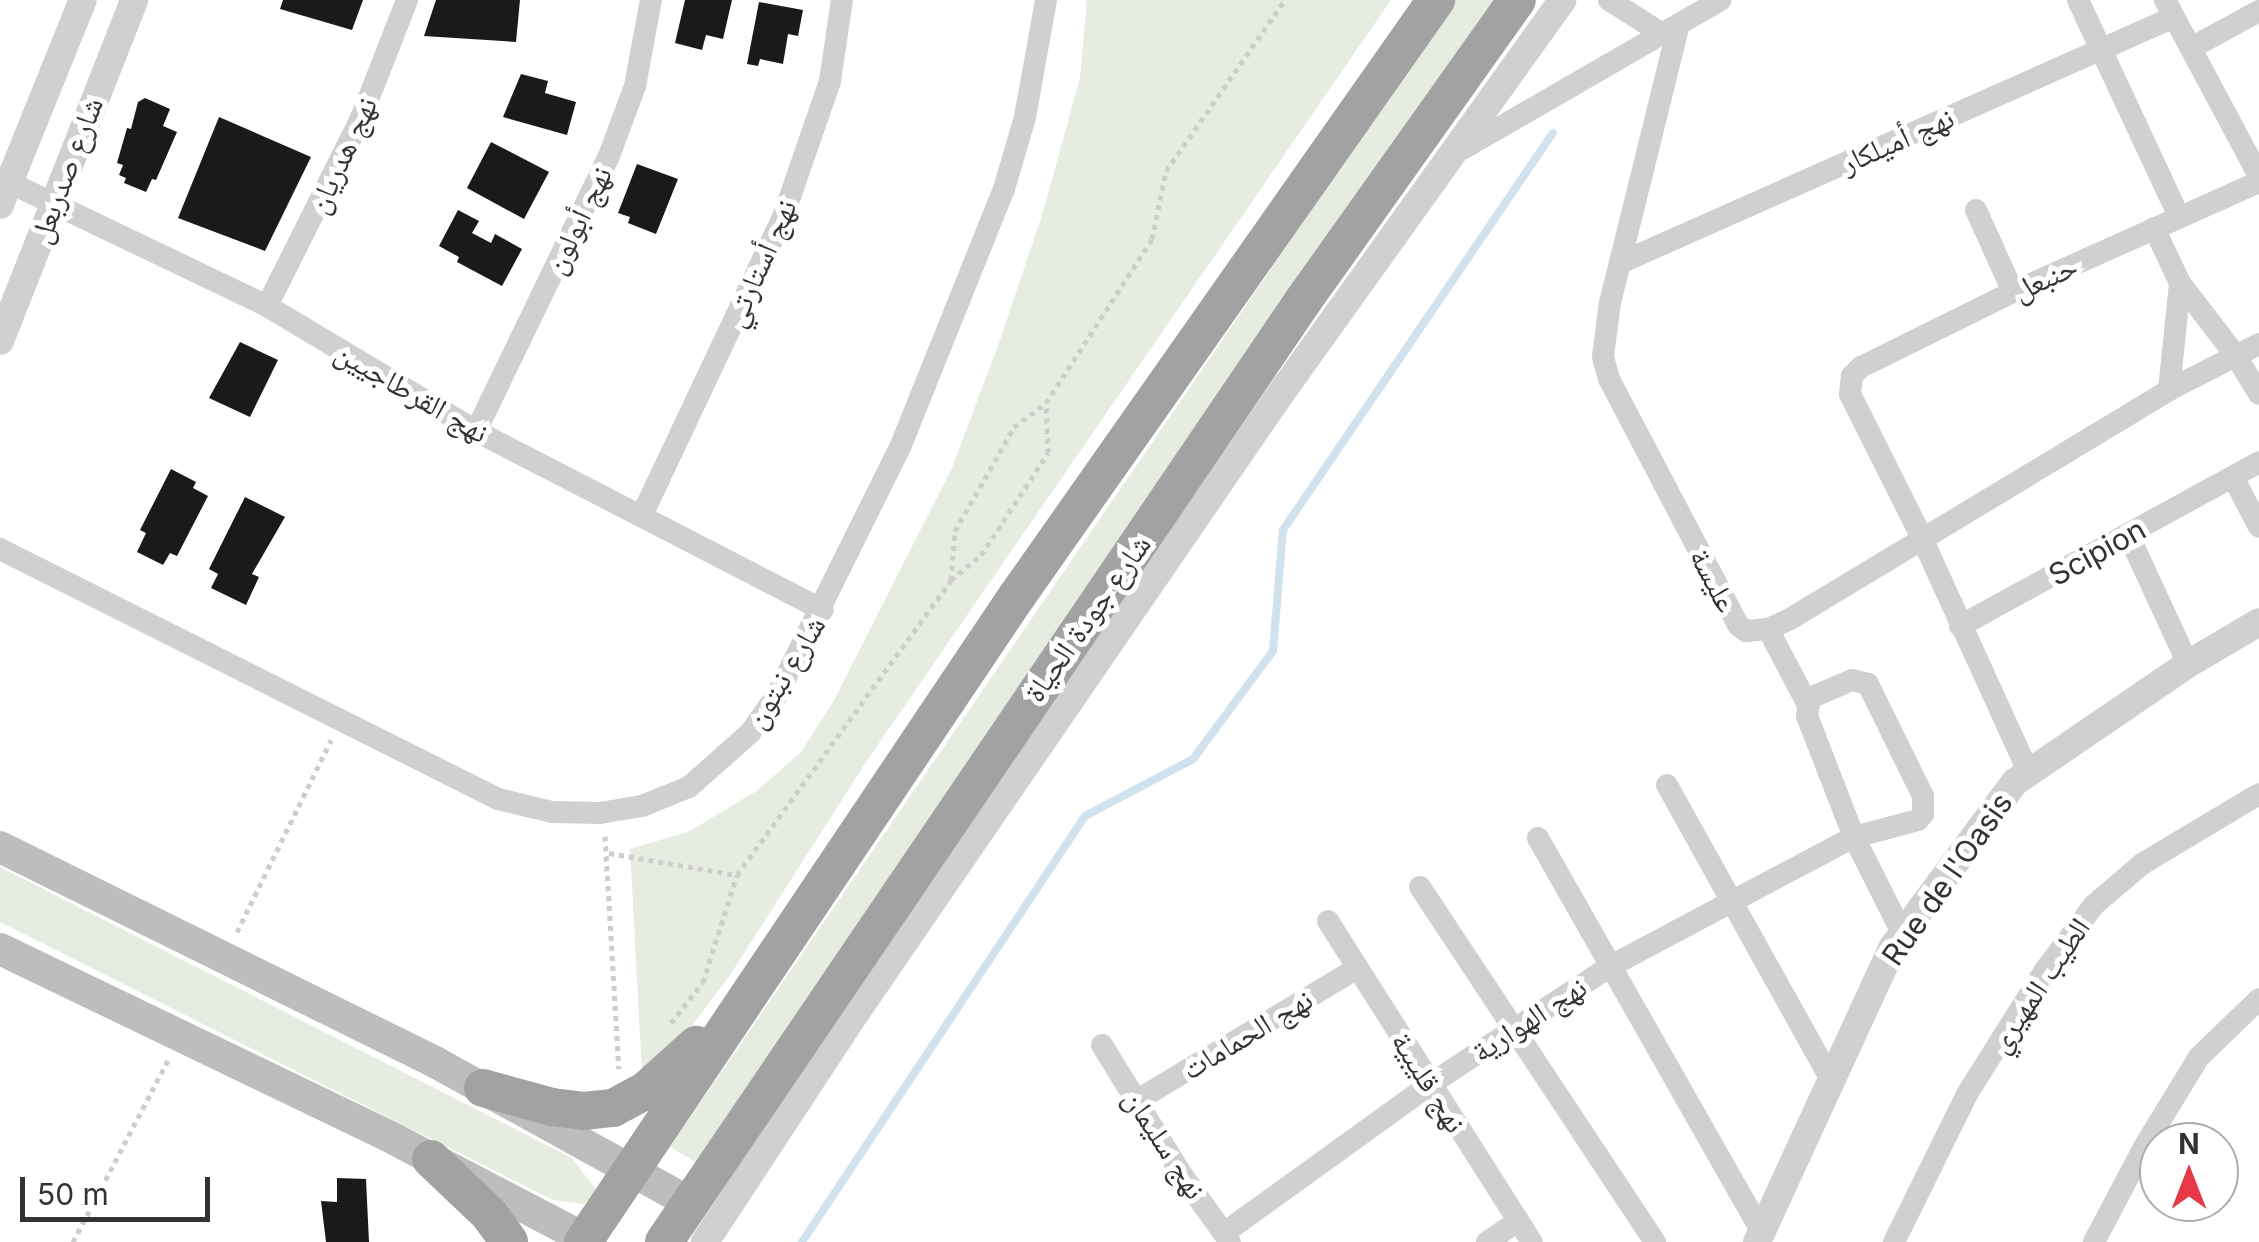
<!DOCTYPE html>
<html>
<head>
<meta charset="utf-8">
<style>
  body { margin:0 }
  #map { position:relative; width:2259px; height:1242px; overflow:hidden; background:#fff; font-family:Inter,"Noto Naskh Arabic",sans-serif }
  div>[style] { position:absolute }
  .green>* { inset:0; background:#e6ecdf }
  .stream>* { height:8px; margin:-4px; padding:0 4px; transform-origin:4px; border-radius:4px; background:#cfe2ee }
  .building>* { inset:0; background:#1a1a1a }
  .path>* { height:5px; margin-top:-2.5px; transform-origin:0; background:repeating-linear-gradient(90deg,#cdcdcd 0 5px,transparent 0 10px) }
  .minor>* { height:22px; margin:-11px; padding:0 11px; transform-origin:11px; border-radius:11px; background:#d0d0d0 }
  .tertiary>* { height:28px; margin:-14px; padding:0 14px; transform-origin:14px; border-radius:14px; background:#d0d0d0 }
  .secondary>* { height:32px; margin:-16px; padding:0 16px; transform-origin:16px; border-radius:16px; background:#bdbdbd }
  .trunk>* { height:38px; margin:-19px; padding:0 19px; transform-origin:19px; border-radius:19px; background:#a2a2a2 }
  span { translate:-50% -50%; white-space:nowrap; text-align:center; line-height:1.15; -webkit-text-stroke:10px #fff; paint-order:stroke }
  .street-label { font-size:30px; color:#333 }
  .north { position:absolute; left:2139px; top:1122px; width:100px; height:100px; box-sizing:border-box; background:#fff; border:2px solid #adadad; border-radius:50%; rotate:0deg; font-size:28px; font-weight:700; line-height:40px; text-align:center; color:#333 }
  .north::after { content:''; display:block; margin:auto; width:35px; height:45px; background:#e63946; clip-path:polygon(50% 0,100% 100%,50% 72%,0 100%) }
  .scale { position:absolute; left:20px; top:1177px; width:190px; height:45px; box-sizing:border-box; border:5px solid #333; border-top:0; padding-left:12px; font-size:30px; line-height:35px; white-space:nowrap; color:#333; -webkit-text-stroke:8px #fff; paint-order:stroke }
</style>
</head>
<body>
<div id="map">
  <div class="green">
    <div style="clip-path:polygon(1087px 0,1391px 0,868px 759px,732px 972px,671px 1054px,642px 1073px,630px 849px,690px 831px,758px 790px,801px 752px,833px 702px,952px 468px,999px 343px,1043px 212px,1080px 78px)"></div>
    <div style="clip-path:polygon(1455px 0,1503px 0,707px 1169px,670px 1147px)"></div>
    <div style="clip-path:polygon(0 867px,572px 1158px,598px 1192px,584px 1204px,553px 1200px,0 922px)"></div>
  </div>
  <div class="stream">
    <div style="left:802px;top:1242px;width:511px;rotate:-56.4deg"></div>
    <div style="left:1085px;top:816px;width:122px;rotate:-27.8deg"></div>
    <div style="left:1193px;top:759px;width:134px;rotate:-53.5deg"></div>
    <div style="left:1273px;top:651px;width:121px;rotate:-85.3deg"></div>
    <div style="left:1283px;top:530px;width:480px;rotate:-55.8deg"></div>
  </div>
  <div class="building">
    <div style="clip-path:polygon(283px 0,363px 0,352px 30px,280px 9px)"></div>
    <div style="clip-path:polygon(436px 0,520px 0,516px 42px,424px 36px)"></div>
    <div style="clip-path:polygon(685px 0,732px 0,723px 39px,706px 35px,702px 50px,675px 43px)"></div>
    <div style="clip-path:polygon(759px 2px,803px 10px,798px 36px,788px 34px,783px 64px,760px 59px,758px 66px,747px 64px)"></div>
    <div style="clip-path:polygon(521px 74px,548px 81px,545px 93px,576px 102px,567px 135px,503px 117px)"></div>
    <div style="clip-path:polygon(145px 98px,170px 109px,163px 126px,177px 132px,156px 180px,152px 179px,146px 192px,124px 183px,126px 178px,119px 175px,123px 165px,117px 163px,127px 128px,131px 129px,138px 102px)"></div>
    <div style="clip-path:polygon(219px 117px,311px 157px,265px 251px,178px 218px)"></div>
    <div style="clip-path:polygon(491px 142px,549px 172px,524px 219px,467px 188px)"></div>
    <div style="clip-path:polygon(637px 164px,678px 179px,656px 234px,628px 223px,630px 217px,618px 213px)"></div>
    <div style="clip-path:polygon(458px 210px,479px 221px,472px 233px,491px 243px,495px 234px,522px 249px,502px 286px,457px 262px,459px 257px,439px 246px)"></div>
    <div style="clip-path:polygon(240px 342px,278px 360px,250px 417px,209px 398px)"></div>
    <div style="clip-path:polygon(171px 469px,196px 482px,193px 488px,208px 496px,177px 556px,170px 553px,163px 565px,137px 552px,146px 533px,140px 530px)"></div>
    <div style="clip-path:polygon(245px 497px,285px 517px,252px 574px,259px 577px,246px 605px,211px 588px,218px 574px,209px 569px)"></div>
    <div style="clip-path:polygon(337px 1178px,366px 1179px,369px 1242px,326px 1242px,321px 1201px,337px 1202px)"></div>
  </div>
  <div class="path">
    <div style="left:951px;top:580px;width:49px;rotate:-85.3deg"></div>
    <div style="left:955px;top:531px;width:120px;rotate:-60.4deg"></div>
    <div style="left:1014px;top:427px;width:40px;rotate:-37deg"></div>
    <div style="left:1046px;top:403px;width:195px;rotate:-57.1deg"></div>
    <div style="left:1152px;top:239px;width:69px;rotate:-78.4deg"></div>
    <div style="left:1166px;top:171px;width:208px;rotate:-55.2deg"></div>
    <div style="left:605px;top:836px;width:233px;rotate:86.6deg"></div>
    <div style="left:609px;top:853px;width:130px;rotate:9.8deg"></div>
    <div style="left:237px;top:932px;width:214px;rotate:-63.9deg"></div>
    <div style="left:671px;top:1023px;width:52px;rotate:-52deg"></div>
    <div style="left:703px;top:982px;width:112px;rotate:-72.4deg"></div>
    <div style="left:737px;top:875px;width:364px;rotate:-54deg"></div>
    <div style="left:951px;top:580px;width:39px;rotate:-40deg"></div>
    <div style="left:981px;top:555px;width:122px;rotate:-56.7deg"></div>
    <div style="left:1048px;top:453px;width:50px;rotate:-92.3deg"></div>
    <div style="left:73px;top:1242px;width:208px;rotate:-62.4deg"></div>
  </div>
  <div class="minor">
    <div style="left:1609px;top:0;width:62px;rotate:32.4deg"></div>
    <div style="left:2078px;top:0;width:239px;rotate:65deg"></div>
    <div style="left:2165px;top:0;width:200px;rotate:61.9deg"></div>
    <div style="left:1679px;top:24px;width:286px;rotate:103.9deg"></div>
    <div style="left:1610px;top:302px;width:55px;rotate:97.3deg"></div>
    <div style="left:1603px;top:357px;width:23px;rotate:75deg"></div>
    <div style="left:1609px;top:379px;width:278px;rotate:62.3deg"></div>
    <div style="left:1738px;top:625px;width:10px;rotate:37deg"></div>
    <div style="left:1746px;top:631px;width:22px;rotate:-5deg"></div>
    <div style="left:1768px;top:629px;width:24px;rotate:-24deg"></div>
    <div style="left:1790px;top:619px;width:443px;rotate:-31.1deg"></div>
    <div style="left:2169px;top:390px;width:101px;rotate:-27.1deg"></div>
    <div style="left:2191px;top:48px;width:77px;rotate:-28.6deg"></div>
    <div style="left:1459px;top:151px;width:302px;rotate:-30deg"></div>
    <div style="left:0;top:178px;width:296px;rotate:25.6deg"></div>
    <div style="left:267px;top:306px;width:244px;rotate:30.9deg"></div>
    <div style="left:476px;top:431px;width:390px;rotate:27.3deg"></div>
    <div style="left:1976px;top:210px;width:90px;rotate:65.7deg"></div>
    <div style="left:2154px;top:228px;width:61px;rotate:64.7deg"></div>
    <div style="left:2180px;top:283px;width:92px;rotate:52.5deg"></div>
    <div style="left:2236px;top:356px;width:44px;rotate:58.8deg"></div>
    <div style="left:1620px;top:263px;width:606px;rotate:-23.94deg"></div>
    <div style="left:267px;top:306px;width:210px;rotate:-63.4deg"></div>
    <div style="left:361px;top:118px;width:127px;rotate:-68.7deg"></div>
    <div style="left:2169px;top:390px;width:108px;rotate:-84.1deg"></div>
    <div style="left:476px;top:431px;width:305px;rotate:-64.2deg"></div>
    <div style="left:609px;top:156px;width:75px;rotate:-69.6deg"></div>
    <div style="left:635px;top:86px;width:87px;rotate:-79.5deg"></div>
    <div style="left:2233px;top:477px;width:56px;rotate:62.5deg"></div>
    <div style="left:643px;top:513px;width:327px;rotate:-64.7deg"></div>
    <div style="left:783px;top:217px;width:144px;rotate:-70.9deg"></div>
    <div style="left:830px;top:81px;width:82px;rotate:-81.6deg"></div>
    <div style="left:2128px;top:534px;width:143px;rotate:65.2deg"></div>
    <div style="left:0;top:549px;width:557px;rotate:26.66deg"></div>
    <div style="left:498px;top:799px;width:56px;rotate:13.5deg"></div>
    <div style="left:552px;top:812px;width:48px;rotate:1.2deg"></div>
    <div style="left:600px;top:813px;width:43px;rotate:-9.5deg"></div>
    <div style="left:642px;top:806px;width:51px;rotate:-22deg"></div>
    <div style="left:689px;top:787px;width:81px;rotate:-41.5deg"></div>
    <div style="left:750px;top:733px;width:47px;rotate:-54.6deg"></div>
    <div style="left:777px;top:695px;width:279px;rotate:-63.6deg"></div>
    <div style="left:901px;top:445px;width:276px;rotate:-68.1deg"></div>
    <div style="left:1004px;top:189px;width:75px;rotate:-73.7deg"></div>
    <div style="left:1025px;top:117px;width:119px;rotate:-79.8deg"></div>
    <div style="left:1960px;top:626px;width:341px;rotate:-28.7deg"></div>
    <div style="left:1768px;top:629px;width:84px;rotate:62.2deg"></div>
    <div style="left:2028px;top:771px;width:256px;rotate:-114.5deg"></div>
    <div style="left:1922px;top:538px;width:161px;rotate:-116.6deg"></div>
    <div style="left:1850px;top:394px;width:18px;rotate:-84deg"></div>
    <div style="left:1852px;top:376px;width:13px;rotate:-45deg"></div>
    <div style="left:1861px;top:367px;width:169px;rotate:-26.3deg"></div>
    <div style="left:2013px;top:292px;width:269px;rotate:-24.1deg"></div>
    <div style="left:1667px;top:785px;width:338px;rotate:60.9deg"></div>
    <div style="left:1538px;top:838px;width:453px;rotate:60.4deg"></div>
    <div style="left:1420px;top:887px;width:426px;rotate:56.5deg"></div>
    <div style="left:1328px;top:921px;width:380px;rotate:57.6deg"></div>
    <div style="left:1102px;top:1045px;width:149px;rotate:58.4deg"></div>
    <div style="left:1180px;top:1172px;width:86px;rotate:54.5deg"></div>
    <div style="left:1136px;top:1101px;width:258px;rotate:-31deg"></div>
    <div style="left:1224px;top:1233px;width:253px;rotate:-35.8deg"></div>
    <div style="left:1429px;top:1085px;width:215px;rotate:-33.2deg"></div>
    <div style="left:1609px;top:967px;width:277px;rotate:-28deg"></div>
    <div style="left:1854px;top:837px;width:66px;rotate:-14.9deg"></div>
    <div style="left:1918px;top:820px;width:8px;rotate:-50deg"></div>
    <div style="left:1923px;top:814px;width:18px;rotate:-90deg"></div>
    <div style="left:1923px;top:796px;width:125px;rotate:-116.2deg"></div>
    <div style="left:1868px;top:684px;width:16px;rotate:-166deg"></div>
    <div style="left:1852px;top:680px;width:46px;rotate:156.8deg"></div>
    <div style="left:1810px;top:698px;width:18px;rotate:99deg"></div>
    <div style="left:1807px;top:716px;width:130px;rotate:68.8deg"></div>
    <div style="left:1854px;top:837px;width:107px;rotate:63.4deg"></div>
    <div style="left:1487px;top:1242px;width:37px;rotate:-34deg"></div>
    <div style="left:1894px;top:1242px;width:165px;rotate:-63.7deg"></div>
    <div style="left:1967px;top:1094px;width:146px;rotate:-57.8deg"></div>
    <div style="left:2045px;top:970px;width:81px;rotate:-53deg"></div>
    <div style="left:2094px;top:905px;width:63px;rotate:-40.5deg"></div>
    <div style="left:2142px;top:864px;width:136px;rotate:-30.9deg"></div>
    <div style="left:2094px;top:1242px;width:107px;rotate:-62.2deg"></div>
    <div style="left:2144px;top:1147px;width:105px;rotate:-58.6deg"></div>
    <div style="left:2199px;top:1057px;width:83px;rotate:-44deg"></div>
  </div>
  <div class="tertiary">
    <div style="left:0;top:205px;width:221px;rotate:-68deg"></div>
    <div style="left:0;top:341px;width:366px;rotate:-68.5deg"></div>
    <div style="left:705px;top:1242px;width:257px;rotate:-56.7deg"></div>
    <div style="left:846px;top:1027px;width:765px;rotate:-55.54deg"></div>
    <div style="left:1279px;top:396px;width:487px;rotate:-54.4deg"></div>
    <div style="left:1757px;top:1242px;width:324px;rotate:-65.3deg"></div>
    <div style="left:1892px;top:948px;width:207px;rotate:-53.5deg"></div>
    <div style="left:2015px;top:782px;width:209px;rotate:-34.3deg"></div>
    <div style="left:2188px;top:664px;width:82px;rotate:-30.6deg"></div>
  </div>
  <div class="secondary">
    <div style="left:0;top:847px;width:485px;rotate:26.3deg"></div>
    <div style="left:435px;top:1062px;width:290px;rotate:28.9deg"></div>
    <div style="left:0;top:949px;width:440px;rotate:25.7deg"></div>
    <div style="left:396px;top:1140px;width:220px;rotate:27.6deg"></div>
  </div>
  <div class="trunk">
    <div style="left:483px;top:1088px;width:72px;rotate:15.4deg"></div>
    <div style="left:552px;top:1107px;width:32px;rotate:7deg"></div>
    <div style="left:584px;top:1111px;width:29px;rotate:-6deg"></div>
    <div style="left:613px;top:1108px;width:36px;rotate:-28deg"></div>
    <div style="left:645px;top:1091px;width:69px;rotate:-42deg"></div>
    <div style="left:431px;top:1159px;width:80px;rotate:43.5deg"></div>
    <div style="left:489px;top:1214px;width:34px;rotate:54deg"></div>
    <div style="left:583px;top:1242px;width:778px;rotate:-56.11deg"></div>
    <div style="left:1017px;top:596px;width:729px;rotate:-54.89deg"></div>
    <div style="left:664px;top:1242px;width:1137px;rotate:-55.82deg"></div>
    <div style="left:1303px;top:301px;width:369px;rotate:-54.6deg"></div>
  </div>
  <div class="street-label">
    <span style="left:1897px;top:140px;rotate:-24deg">نهج أميلكار</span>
    <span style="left:342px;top:155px;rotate:-65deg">نهج هدريان</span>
    <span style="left:66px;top:170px;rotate:-69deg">شارع صدربعل</span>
    <span style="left:578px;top:220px;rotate:-64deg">نهج أبولون</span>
    <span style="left:760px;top:263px;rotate:-66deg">نهج أستارتي</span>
    <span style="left:2045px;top:278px;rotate:-25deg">حنبعل</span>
    <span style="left:412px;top:392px;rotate:30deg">نهج القرطاجيين</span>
    <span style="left:2097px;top:552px;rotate:-29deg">Scipion</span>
    <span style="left:1714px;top:580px;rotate:62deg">عليسة</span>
    <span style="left:1087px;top:618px;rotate:-55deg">شارع جودة الحياة</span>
    <span style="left:785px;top:672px;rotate:-59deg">شارع نبتون</span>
    <span style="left:1947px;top:879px;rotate:-55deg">Rue de l'Oasis</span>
    <span style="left:2039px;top:985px;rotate:-56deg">الطيب المهيري</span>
    <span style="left:1529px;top:1019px;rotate:-33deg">نهج الهوارية</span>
    <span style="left:1247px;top:1034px;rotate:-31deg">نهج الحمامات</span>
    <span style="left:1429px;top:1082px;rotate:58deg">نهج قليبية</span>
    <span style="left:1165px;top:1144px;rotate:57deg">نهج سليمان</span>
  </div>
  <div class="north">N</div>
  <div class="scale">50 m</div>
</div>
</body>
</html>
